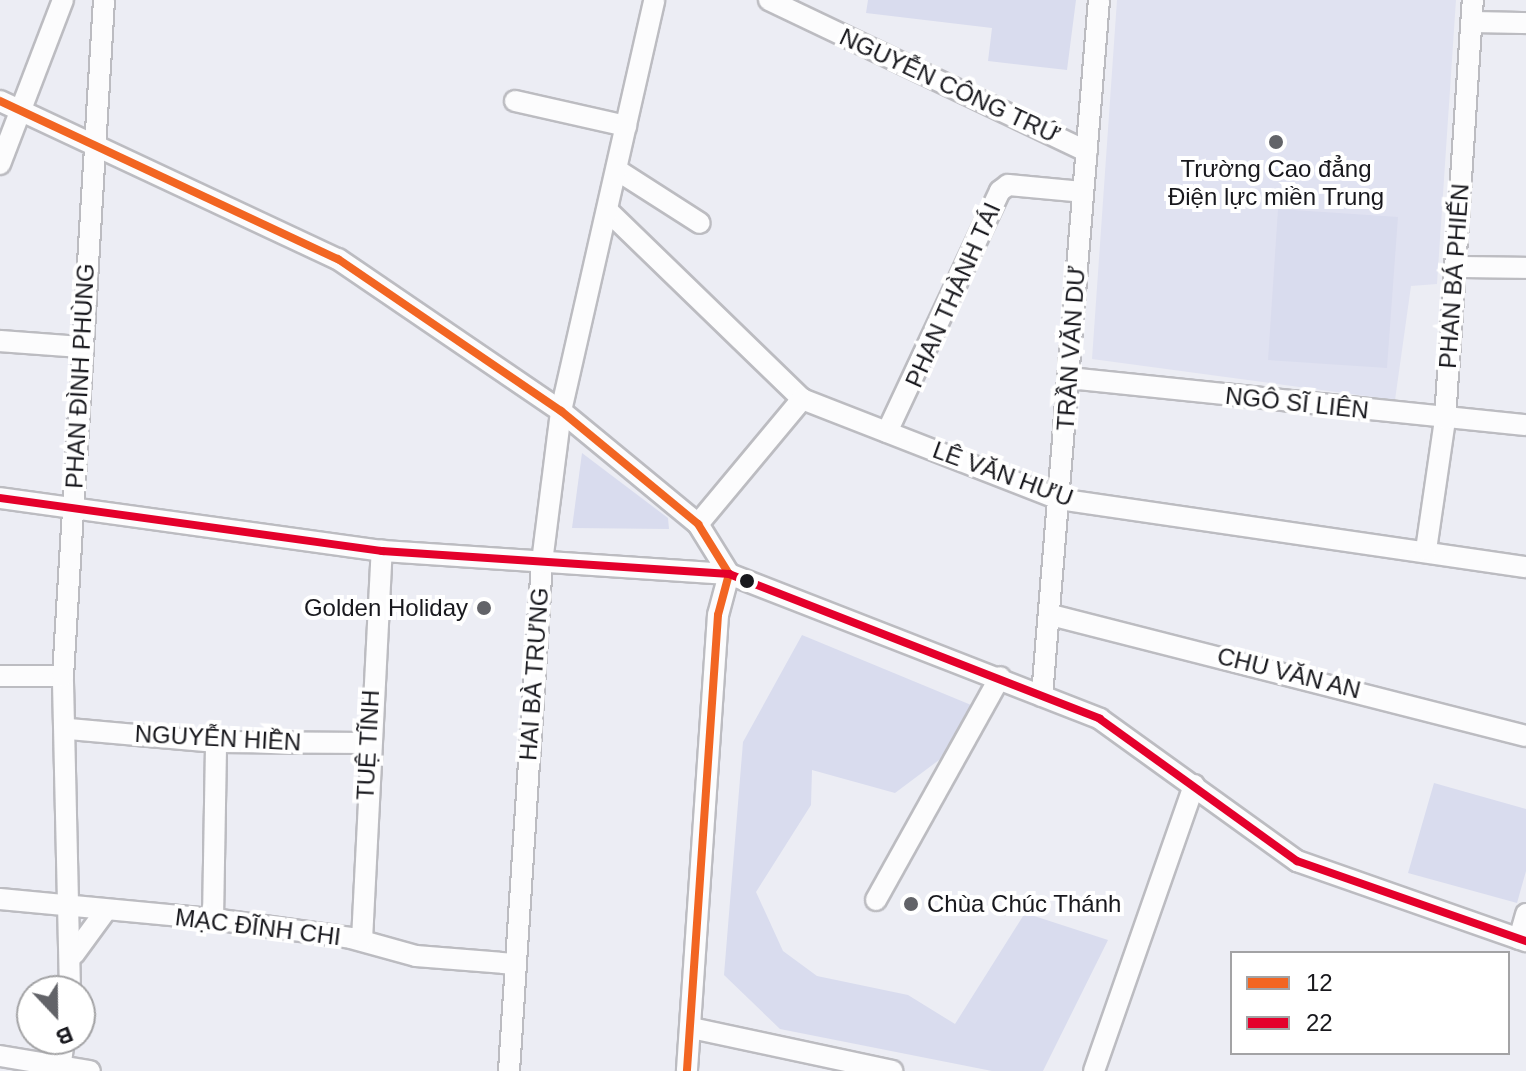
<!DOCTYPE html>
<html>
<head>
<meta charset="utf-8">
<style>
  body { margin:0 }
  #map { position:relative; width:1526px; height:1071px; overflow:hidden; background:#ecedf4; font-family:Arial,sans-serif }
  div>[style] { position:absolute }
  .built>* { inset:0; background:#e0e2f1 }
  .green>* { inset:0; background:#d9dcee }
  .roads { filter:drop-shadow(2px 0 #bcbcc1) drop-shadow(-2px 0 #bcbcc1) drop-shadow(0 2px #bcbcc1) drop-shadow(0 -2px #bcbcc1) }
  .minor>* { height:20px; margin:-10px; padding:0 10px; transform-origin:10px; border-radius:10px; background:#fcfcfd }
  .bus-1>* { height:8px; margin:-4px; padding:0 4px; transform-origin:4px; border-radius:4px; background:#f26522 }
  .bus-2>* { height:8px; margin:-4px; padding:0 4px; transform-origin:4px; border-radius:4px; background:#e4002b }
  .dots>* { width:22px; height:22px; translate:-50% -50%; box-sizing:border-box; border:4px solid #fff; border-radius:50% }
  span { translate:-50% -50%; white-space:nowrap; text-align:center; line-height:1.15; -webkit-text-stroke:8px #fff; paint-order:stroke }
  .street-label { font-size:24px; color:#18181d }
  .poi-label { font-size:24px; color:#18181d }
  .right { translate:-100% -50%; text-align:right }
  .left { translate:0 -50%; text-align:left }
  .legend { position:absolute; left:1230px; top:951px; width:280px; height:104px; box-sizing:border-box; background:#fff; border:2px solid #a3a3a5; margin:0; padding:10px 14px; list-style:none; font-size:24px; color:#18181d }
  .legend li { display:flex; align-items:center; gap:16px; height:40px }
  .legend b { width:40px; border:2px solid #a3a3a5 }
  .north { position:absolute; left:16px; top:975px; width:80px; height:80px; box-sizing:border-box; background:#fff; border:2px solid #a3a3a5; border-radius:50%; rotate:158deg; font-size:22px; font-weight:700; line-height:32px; text-align:center; color:#18181d }
  .north::after { content:''; display:block; margin:auto; width:28px; height:36px; background:#626368; clip-path:polygon(50% 0,100% 100%,50% 72%,0 100%) }
</style>
</head>
<body>
<div id="map">
  <div class="built">
    <div style="clip-path:polygon(1117px 0,1456px 0,1437px 284px,1411px 286px,1395px 400px,1092px 359px)"></div>
  </div>
  <div class="green">
    <div style="clip-path:polygon(868px 0,1076px 0,1067px 70px,988px 61px,992px 28px,866px 13px)"></div>
    <div style="clip-path:polygon(1278px 209px,1398px 217px,1387px 368px,1268px 360px)"></div>
    <div style="clip-path:polygon(582px 453px,668px 518px,669px 529px,572px 528px)"></div>
    <div style="clip-path:polygon(802px 635px,976px 707px,955px 748px,895px 793px,812px 770px,811px 805px,756px 892px,783px 951px,817px 976px,908px 995px,955px 1024px,1025px 913px,1108px 940px,1043px 1071px,992px 1071px,780px 1029px,724px 975px,743px 742px)"></div>
    <div style="clip-path:polygon(1434px 783px,1526px 809px,1526px 871px,1517px 903px,1408px 873px)"></div>
  </div>
  <div class="roads">
    <div class="minor">
      <div style="left:769px;top:0;width:352px;rotate:25.5deg"></div>
      <div style="left:1472px;top:22px;width:54px;rotate:1.1deg"></div>
      <div style="left:0;top:101px;width:373px;rotate:25.1deg"></div>
      <div style="left:338px;top:259px;width:270px;rotate:34.3deg"></div>
      <div style="left:561px;top:411px;width:178px;rotate:39.5deg"></div>
      <div style="left:698px;top:524px;width:59px;rotate:58.2deg"></div>
      <div style="left:729px;top:574px;width:42px;rotate:105deg"></div>
      <div style="left:718px;top:615px;width:457px;rotate:93.9deg"></div>
      <div style="left:515px;top:101px;width:114px;rotate:12.7deg"></div>
      <div style="left:0;top:164px;width:176px;rotate:-69deg"></div>
      <div style="left:617px;top:170px;width:98px;rotate:32.6deg"></div>
      <div style="left:608px;top:211px;width:270px;rotate:44.1deg"></div>
      <div style="left:802px;top:399px;width:276px;rotate:21.3deg"></div>
      <div style="left:1059px;top:499px;width:472px;rotate:8.3deg"></div>
      <div style="left:1455px;top:267px;width:71px;rotate:0.8deg"></div>
      <div style="left:0;top:341px;width:81px;rotate:4.2deg"></div>
      <div style="left:1069px;top:378px;width:459px;rotate:5.9deg"></div>
      <div style="left:887px;top:432px;width:266px;rotate:-64.9deg"></div>
      <div style="left:1000px;top:191px;width:10px;rotate:-37deg"></div>
      <div style="left:1008px;top:185px;width:75px;rotate:5.3deg"></div>
      <div style="left:0;top:498px;width:386px;rotate:7.9deg"></div>
      <div style="left:382px;top:551px;width:348px;rotate:3.8deg"></div>
      <div style="left:729px;top:574px;width:398px;rotate:21.3deg"></div>
      <div style="left:1100px;top:719px;width:243px;rotate:35.8deg"></div>
      <div style="left:1297px;top:861px;width:243px;rotate:19.3deg"></div>
      <div style="left:698px;top:524px;width:163px;rotate:-50.2deg"></div>
      <div style="left:1426px;top:550px;width:132px;rotate:-81.7deg"></div>
      <div style="left:1445px;top:419px;width:420px;rotate:-86.2deg"></div>
      <div style="left:1051px;top:615px;width:490px;rotate:14.3deg"></div>
      <div style="left:0;top:676px;width:63px"></div>
      <div style="left:1042px;top:696px;width:698px;rotate:-85.32deg"></div>
      <div style="left:69px;top:729px;width:148px;rotate:5.1deg"></div>
      <div style="left:216px;top:742px;width:151px;rotate:0.4deg"></div>
      <div style="left:0;top:899px;width:214px;rotate:5.4deg"></div>
      <div style="left:213px;top:919px;width:139px;rotate:7.8deg"></div>
      <div style="left:351px;top:938px;width:67px;rotate:15.5deg"></div>
      <div style="left:416px;top:956px;width:99px;rotate:4.6deg"></div>
      <div style="left:876px;top:900px;width:255px;rotate:-60.9deg"></div>
      <div style="left:213px;top:919px;width:177px;rotate:-89deg"></div>
      <div style="left:1519px;top:939px;width:26px;rotate:-74deg"></div>
      <div style="left:362px;top:940px;width:390px;rotate:-87.1deg"></div>
      <div style="left:74px;top:954px;width:51px;rotate:-53.8deg"></div>
      <div style="left:70px;top:991px;width:315px;rotate:-91.3deg"></div>
      <div style="left:63px;top:676px;width:677px;rotate:-86.53deg"></div>
      <div style="left:692px;top:1028px;width:205px;rotate:12.1deg"></div>
      <div style="left:0;top:1056px;width:91px;rotate:9.5deg"></div>
      <div style="left:60px;top:1071px;width:32px;rotate:-83deg"></div>
      <div style="left:509px;top:1071px;width:510px;rotate:-86.29deg"></div>
      <div style="left:542px;top:562px;width:152px;rotate:-82.8deg"></div>
      <div style="left:561px;top:411px;width:421px;rotate:-77.2deg"></div>
      <div style="left:1094px;top:1071px;width:303px;rotate:-70.7deg"></div>
    </div>
  </div>
  <div class="bus-1">
    <div style="left:0;top:101px;width:373px;rotate:25.1deg"></div>
    <div style="left:338px;top:259px;width:270px;rotate:34.3deg"></div>
    <div style="left:561px;top:411px;width:178px;rotate:39.5deg"></div>
    <div style="left:698px;top:524px;width:59px;rotate:58.2deg"></div>
    <div style="left:729px;top:574px;width:42px;rotate:105deg"></div>
    <div style="left:718px;top:615px;width:457px;rotate:93.9deg"></div>
  </div>
  <div class="bus-2">
    <div style="left:0;top:498px;width:386px;rotate:7.9deg"></div>
    <div style="left:382px;top:551px;width:348px;rotate:3.8deg"></div>
    <div style="left:729px;top:574px;width:398px;rotate:21.3deg"></div>
    <div style="left:1100px;top:719px;width:243px;rotate:35.8deg"></div>
    <div style="left:1297px;top:861px;width:243px;rotate:19.3deg"></div>
  </div>
  <div class="dots">
    <div style="left:1276px;top:142px;background:#626368"></div>
    <div style="left:747px;top:581px;background:#18181d"></div>
    <div style="left:484px;top:608px;background:#626368"></div>
    <div style="left:911px;top:904px;background:#626368"></div>
  </div>
  <div class="street-label">
    <span style="left:950px;top:86px;rotate:25deg">NGUYỄN CÔNG TRỨ</span>
    <span style="left:1454px;top:276px;rotate:-86deg">PHAN BÁ PHIẾN</span>
    <span style="left:953px;top:295px;rotate:-66deg">PHAN THÀNH TÁI</span>
    <span style="left:1071px;top:348px;rotate:-86deg">TRẦN VĂN DƯ</span>
    <span style="left:80px;top:376px;rotate:-87deg">PHAN ĐÌNH PHÙNG</span>
    <span style="left:1297px;top:403px;rotate:6deg">NGÔ SĨ LIÊN</span>
    <span style="left:1003px;top:474px;rotate:20deg">LÊ VĂN HƯU</span>
    <span style="left:1289px;top:673px;rotate:14deg">CHU VĂN AN</span>
    <span style="left:534px;top:674px;rotate:-86deg">HAI BÀ TRƯNG</span>
    <span style="left:218px;top:738px;rotate:3deg">NGUYỄN HIỀN</span>
    <span style="left:368px;top:745px;rotate:-87deg">TUỆ TĨNH</span>
    <span style="left:258px;top:927px;rotate:7deg">MẠC ĐĨNH CHI</span>
  </div>
  <div class="poi-label">
    <span style="left:1276px;top:183px">Trường Cao đẳng<br>Điện lực miền Trung</span>
    <span class="right" style="left:468px;top:608px">Golden Holiday</span>
    <span class="left" style="left:927px;top:904px">Chùa Chúc Thánh</span>
  </div>
  <ul class="legend">
  <li><b style="height:10px;background:#f26522"></b>12</li>
  <li><b style="height:10px;background:#e4002b"></b>22</li>
  </ul>
  <div class="north">B</div>
</div>
</body>
</html>
